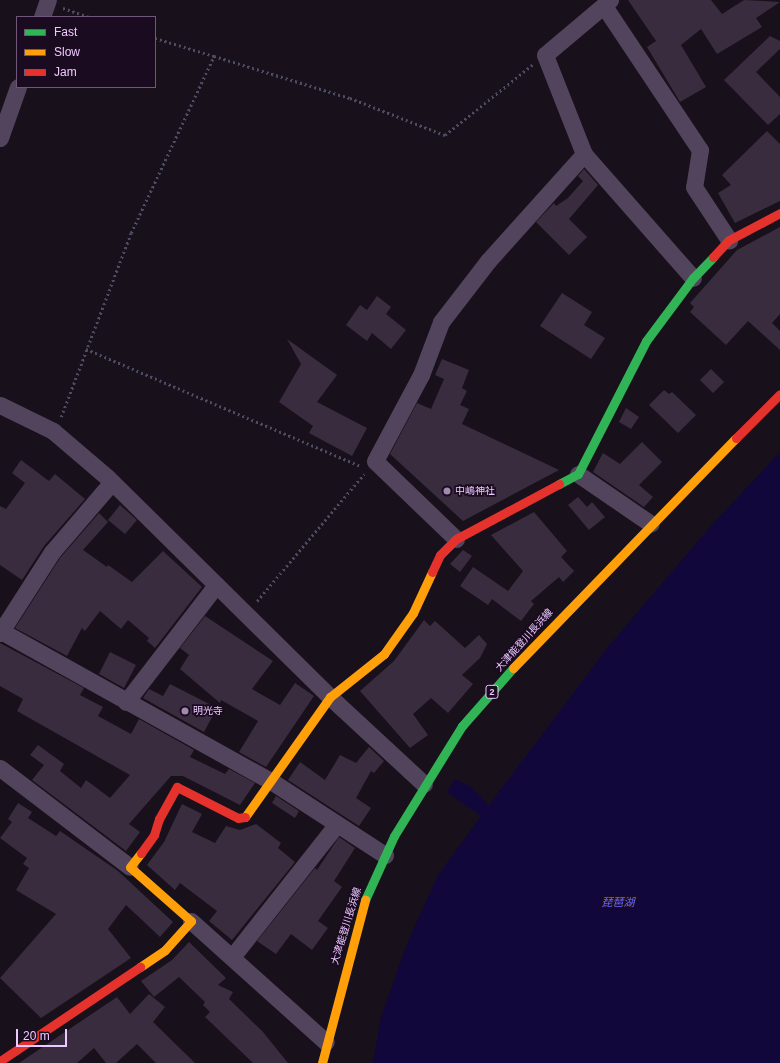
<!DOCTYPE html>
<html>
<head>
<meta charset="utf-8">
<style>
  body { margin:0 }
  #map { position:relative; width:780px; height:1063px; overflow:hidden; background:#18101b; font-family:Helvetica,"Noto Sans JP",sans-serif }
  div>[style] { position:absolute }
  .water>* { inset:0; background:#11073b }
  .building>* { inset:0; background:#392c3e }
  .path>* { height:2.5px; margin-top:-1.25px; transform-origin:0; background:repeating-linear-gradient(90deg,#4e4c62 0 2px,transparent 0 5px) }
  .street>* { height:17px; margin:-8.5px; padding:0 8.5px; transform-origin:8.5px; border-radius:8.5px; background:#52445c }
  .fast>* { height:9px; margin:-4.5px; padding:0 4.5px; transform-origin:4.5px; border-radius:4.5px; background:#30b455 }
  .slow>* { height:9px; margin:-4.5px; padding:0 4.5px; transform-origin:4.5px; border-radius:4.5px; background:#ff9f0a }
  .jam>* { height:9px; margin:-4.5px; padding:0 4.5px; transform-origin:4.5px; border-radius:4.5px; background:#e5322d }
  .dots>* { width:11px; height:11px; translate:-50% -50%; box-sizing:border-box; border:2px solid #1a0b20; border-radius:50% }
  span { translate:-50% -50%; white-space:nowrap; text-align:center; line-height:1.15; -webkit-text-stroke:3.5px #1a0b20; paint-order:stroke }
  .shield-label span { padding:1px 3px; background:#1a0b20; border:1px solid; border-radius:3px; -webkit-text-stroke-width:0 }
  .shield-label { font-size:9px; color:#eccaff; font-weight:700 }
  .poi-label { font-size:10px; color:#eccaff }
  .left { translate:0 -50%; text-align:left }
  .street-label { font-size:10px; color:#eccaff }
  .water-label { font-size:11px; color:#6969ff; font-style:italic }
  .legend { position:absolute; left:16px; top:16px; width:140px; height:72px; box-sizing:border-box; background:#1a0b20; border:1px solid #6e5779; margin:0; padding:5px 7px; list-style:none; font-size:12px; color:#eccaff }
  .legend li { display:flex; align-items:center; gap:8px; height:20px }
  .legend b { width:20px; border:1px solid #6e5779 }
  .scale { position:absolute; left:16px; top:1029px; width:51px; height:18px; box-sizing:border-box; border:2px solid #eccaff; border-top:0; padding-left:5px; font-size:12px; line-height:14px; white-space:nowrap; color:#eccaff; -webkit-text-stroke:3px #1a0b20; paint-order:stroke }
</style>
</head>
<body>
<div id="map">
  <div class="water">
    <div style="clip-path:polygon(780px 452px,780px 1063px,373px 1063px,381px 1017px,406px 946px,437px 877px,481px 816px,447px 792px,455px 779px,471px 787px,489px 805px,608px 647px,710px 527px)"></div>
  </div>
  <div class="building">
    <div style="clip-path:polygon(628px 0,711px 0,722px 14px,744px 0,780px 2px,756px 18px,762px 27px,717px 54px,701px 29px,681px 45px,706px 87px,680px 102px,647px 47px,656px 41px)"></div>
    <div style="clip-path:polygon(770px 36px,780px 41px,780px 49px,756px 72px,780px 97px,780px 114px,768px 125px,724px 80px)"></div>
    <div style="clip-path:polygon(767px 131px,780px 144px,780px 201px,735px 223px,718px 193px,731px 185px,722px 175px)"></div>
    <div style="clip-path:polygon(584px 169px,598px 185px,569px 219px,587px 237px,569px 255px,536px 222px,554px 203px,556px 206px,568px 198px,583px 181px,578px 176px)"></div>
    <div style="clip-path:polygon(780px 227px,780px 314px,772px 323px,780px 331px,780px 350px,748px 321px,726px 345px,690px 312px,694px 307px,690px 303px,737px 250px)"></div>
    <div style="clip-path:polygon(562px 293px,592px 312px,584px 325px,605px 338px,591px 359px,540px 326px)"></div>
    <div style="clip-path:polygon(377px 296px,391px 307px,386px 314px,406px 330px,391px 349px,372px 333px,367px 341px,346px 325px,360px 305px,367px 310px)"></div>
    <div style="clip-path:polygon(287px 339px,337px 375px,317px 402px,367px 428px,352px 456px,309px 433px,313px 426px,279px 402px,301px 364px)"></div>
    <div style="clip-path:polygon(442px 359px,469px 370px,462px 388px,467px 391px,460px 405px,469px 409px,462px 424px,559px 470px,463px 521px,390px 454px,417px 403px,431px 409px,444px 379px,435px 375px)"></div>
    <div style="clip-path:polygon(711px 369px,724px 382px,713px 393px,700px 380px)"></div>
    <div style="clip-path:polygon(664px 390px,669px 394px,672px 392px,696px 415px,678px 433px,649px 405px)"></div>
    <div style="clip-path:polygon(626px 408px,639px 417px,631px 429px,619px 422px)"></div>
    <div style="clip-path:polygon(642px 442px,662px 462px,639px 485px,653px 497px,644px 507px,593px 472px,603px 453px,620px 464px)"></div>
    <div style="clip-path:polygon(21px 460px,49px 481px,55px 474px,85px 499px,44px 546px,22px 580px,0 565px,0 506px,6px 509px,25px 483px,12px 473px)"></div>
    <div style="clip-path:polygon(578px 497px,587px 507px,592px 502px,605px 517px,589px 530px,568px 505px)"></div>
    <div style="clip-path:polygon(120px 505px,137px 520px,125px 534px,108px 520px)"></div>
    <div style="clip-path:polygon(534px 512px,567px 551px,561px 557px,574px 571px,563px 582px,559px 577px,531px 601px,534px 604px,521px 621px,492px 599px,488px 605px,460px 586px,473px 567px,508px 591px,523px 571px,491px 535px)"></div>
    <div style="clip-path:polygon(99px 513px,108px 522px,83px 550px,107px 567px,108px 565px,132px 582px,163px 551px,202px 587px,155px 648px,147px 641px,149px 638px,128px 620px,121px 629px,100px 611px,85px 631px,82px 628px,67px 656px,15px 628px,60px 558px)"></div>
    <div style="clip-path:polygon(463px 550px,472px 556px,460px 572px,450px 564px)"></div>
    <div style="clip-path:polygon(205px 616px,273px 661px,252px 689px,280px 705px,295px 683px,314px 696px,266px 767px,239px 752px,258px 721px,221px 700px,220px 703px,180px 669px,189px 655px,180px 648px)"></div>
    <div style="clip-path:polygon(424px 620px,430px 626px,435px 621px,465px 648px,479px 635px,487px 644px,480px 658px,462px 675px,473px 684px,448px 713px,431px 698px,413px 714px,428px 735px,410px 748px,360px 691px,394px 661px)"></div>
    <div style="clip-path:polygon(0 643px,84px 688px,80px 695px,103px 707px,98px 716px,131px 734px,139px 719px,194px 750px,190px 757px,225px 774px,229px 769px,255px 783px,240px 805px,183px 776px,171px 776px,129px 824px,140px 832px,126px 851px,32px 780px,44px 765px,30px 755px,38px 745px,64px 764px,60px 771px,81px 788px,86px 780px,110px 798px,130px 775px,17px 711px,23px 699px,0 686px)"></div>
    <div style="clip-path:polygon(110px 652px,136px 665px,124px 688px,99px 674px)"></div>
    <div style="clip-path:polygon(170px 684px,217px 708px,204px 732px,143px 698px,149px 689px,163px 696px)"></div>
    <div style="clip-path:polygon(369px 747px,384px 761px,374px 773px,371px 771px,356px 798px,371px 808px,359px 826px,288px 780px,300px 762px,325px 780px,340px 755px,356px 763px)"></div>
    <div style="clip-path:polygon(276px 796px,299px 811px,295px 818px,272px 803px)"></div>
    <div style="clip-path:polygon(18px 803px,32px 812px,28px 818px,56px 836px,60px 831px,118px 871px,173px 922px,160px 937px,126px 905px,108px 929px,131px 958px,41px 1018px,0 978px,56px 914px,16px 890px,29px 868px,23px 864px,27px 858px,0 838px,12px 822px,8px 819px)"></div>
    <div style="clip-path:polygon(182px 804px,202px 814px,192px 832px,215px 843px,226px 826px,240px 830px,256px 824px,281px 843px,278px 848px,295px 862px,232px 940px,209px 921px,217px 911px,180px 883px,175px 890px,147px 865px,164px 842px)"></div>
    <div style="clip-path:polygon(339px 837px,355px 848px,334px 881px,342px 887px,318px 921px,328px 928px,312px 950px,291px 934px,276px 954px,257px 941px,315px 868px,317px 870px)"></div>
    <div style="clip-path:polygon(189px 942px,226px 978px,218px 985px,233px 992px,229px 999px,263px 1032px,288px 1063px,253px 1063px,205px 1017px,210px 1012px,203px 1005px,205px 1002px,179px 977px,154px 997px,141px 981px,172px 960px)"></div>
    <div style="clip-path:polygon(149px 994px,165px 1007px,153px 1022px,195px 1063px,156px 1063px,137px 1044px,116px 1063px,106px 1063px,94px 1048px,77px 1063px,19px 1063px,117px 997px,130px 1014px)"></div>
  </div>
  <div class="path">
    <div style="left:63px;top:8px;width:28px;rotate:19deg"></div>
    <div style="left:155px;top:38px;width:62px;rotate:17deg"></div>
    <div style="left:86px;top:349px;width:298px;rotate:23.1deg"></div>
    <div style="left:61px;top:417px;width:197px;rotate:-69.2deg"></div>
    <div style="left:131px;top:233px;width:195px;rotate:-64.9deg"></div>
    <div style="left:214px;top:56px;width:142px;rotate:17.2deg"></div>
    <div style="left:350px;top:98px;width:102px;rotate:21.3deg"></div>
    <div style="left:445px;top:135px;width:112px;rotate:-38.8deg"></div>
    <div style="left:257px;top:601px;width:166px;rotate:-49.9deg"></div>
  </div>
  <div class="street">
    <div style="left:610px;top:0;width:85px;rotate:139.8deg"></div>
    <div style="left:545px;top:55px;width:106px;rotate:68.5deg"></div>
    <div style="left:584px;top:154px;width:165px;rotate:48.7deg"></div>
    <div style="left:604px;top:6px;width:173px;rotate:56.3deg"></div>
    <div style="left:700px;top:150px;width:37px;rotate:99deg"></div>
    <div style="left:694px;top:187px;width:64px;rotate:56.6deg"></div>
    <div style="left:42px;top:17px;width:18px;rotate:-71deg"></div>
    <div style="left:0;top:138px;width:54px;rotate:-70.6deg"></div>
    <div style="left:0;top:405px;width:59px;rotate:26.1deg"></div>
    <div style="left:53px;top:431px;width:72px;rotate:40.5deg"></div>
    <div style="left:108px;top:478px;width:312px;rotate:44.6deg"></div>
    <div style="left:330px;top:697px;width:128px;rotate:42.8deg"></div>
    <div style="left:578px;top:474px;width:88px;rotate:34.4deg"></div>
    <div style="left:456px;top:539px;width:112px;rotate:-136.1deg"></div>
    <div style="left:375px;top:461px;width:98px;rotate:-61.9deg"></div>
    <div style="left:421px;top:375px;width:57px;rotate:-69.3deg"></div>
    <div style="left:441px;top:322px;width:77px;rotate:-52.4deg"></div>
    <div style="left:488px;top:261px;width:144px;rotate:-48.1deg"></div>
    <div style="left:1px;top:631px;width:309px;rotate:29.1deg"></div>
    <div style="left:271px;top:781px;width:136px;rotate:33deg"></div>
    <div style="left:0;top:633px;width:96px;rotate:-57.3deg"></div>
    <div style="left:52px;top:552px;width:92px;rotate:-49.4deg"></div>
    <div style="left:126px;top:702px;width:148px;rotate:-52.4deg"></div>
    <div style="left:0;top:768px;width:163px;rotate:37.3deg"></div>
    <div style="left:191px;top:921px;width:181px;rotate:41.9deg"></div>
    <div style="left:232px;top:957px;width:169px;rotate:-51.7deg"></div>
  </div>
  <div class="fast">
    <div style="left:559px;top:484px;width:21px;rotate:-28deg"></div>
    <div style="left:578px;top:474px;width:149px;rotate:-62.9deg"></div>
    <div style="left:646px;top:341px;width:79px;rotate:-53.3deg"></div>
    <div style="left:693px;top:278px;width:29px;rotate:-46deg"></div>
    <div style="left:365px;top:900px;width:70px;rotate:-65.6deg"></div>
    <div style="left:394px;top:836px;width:129px;rotate:-58.3deg"></div>
    <div style="left:462px;top:726px;width:77px;rotate:-48.7deg"></div>
  </div>
  <div class="slow">
    <div style="left:513px;top:668px;width:320px;rotate:-45.9deg"></div>
    <div style="left:245px;top:817px;width:147px;rotate:-54.7deg"></div>
    <div style="left:330px;top:697px;width:69px;rotate:-38.5deg"></div>
    <div style="left:384px;top:654px;width:50px;rotate:-54.7deg"></div>
    <div style="left:413px;top:613px;width:45px;rotate:-65.1deg"></div>
    <div style="left:140px;top:967px;width:30px;rotate:-34deg"></div>
    <div style="left:165px;top:950px;width:39px;rotate:-48deg"></div>
    <div style="left:191px;top:921px;width:81px;rotate:-138.5deg"></div>
    <div style="left:130px;top:867px;width:18px;rotate:-52deg"></div>
    <div style="left:322px;top:1063px;width:169px;rotate:-75.2deg"></div>
  </div>
  <div class="jam">
    <div style="left:713px;top:257px;width:23px;rotate:-47deg"></div>
    <div style="left:729px;top:240px;width:58px;rotate:-27.9deg"></div>
    <div style="left:736px;top:438px;width:62px;rotate:-45deg"></div>
    <div style="left:432px;top:572px;width:19px;rotate:-65deg"></div>
    <div style="left:440px;top:555px;width:23px;rotate:-45deg"></div>
    <div style="left:456px;top:539px;width:117px;rotate:-28.1deg"></div>
    <div style="left:141px;top:853px;width:22px;rotate:-54deg"></div>
    <div style="left:154px;top:835px;width:17px;rotate:-73deg"></div>
    <div style="left:159px;top:819px;width:37px;rotate:-61deg"></div>
    <div style="left:177px;top:787px;width:68px;rotate:26.9deg"></div>
    <div style="left:238px;top:818px;width:7px;rotate:-8deg"></div>
    <div style="left:0;top:1061px;width:169px;rotate:-33.9deg"></div>
  </div>
  <div class="dots">
    <div style="left:447px;top:491px;background:#a289af"></div>
    <div style="left:185px;top:711px;background:#a289af"></div>
  </div>
  <div class="shield-label">
    <span style="left:492px;top:692px">2</span>
  </div>
  <div class="poi-label">
    <span class="left" style="left:455px;top:491px">中嶋神社</span>
    <span class="left" style="left:193px;top:711px">明光寺</span>
  </div>
  <div class="street-label">
    <span style="left:524px;top:640px;rotate:-48deg">大津能登川長浜線</span>
    <span style="left:346px;top:926px;rotate:-73deg">大津能登川長浜線</span>
  </div>
  <div class="water-label">
    <span style="left:618px;top:902px">琵琶湖</span>
  </div>
  <ul class="legend">
  <li><b style="height:5px;background:#30b455"></b>Fast</li>
  <li><b style="height:5px;background:#ff9f0a"></b>Slow</li>
  <li><b style="height:5px;background:#e5322d"></b>Jam</li>
  </ul>
  <div class="scale">20 m</div>
</div>
</body>
</html>
